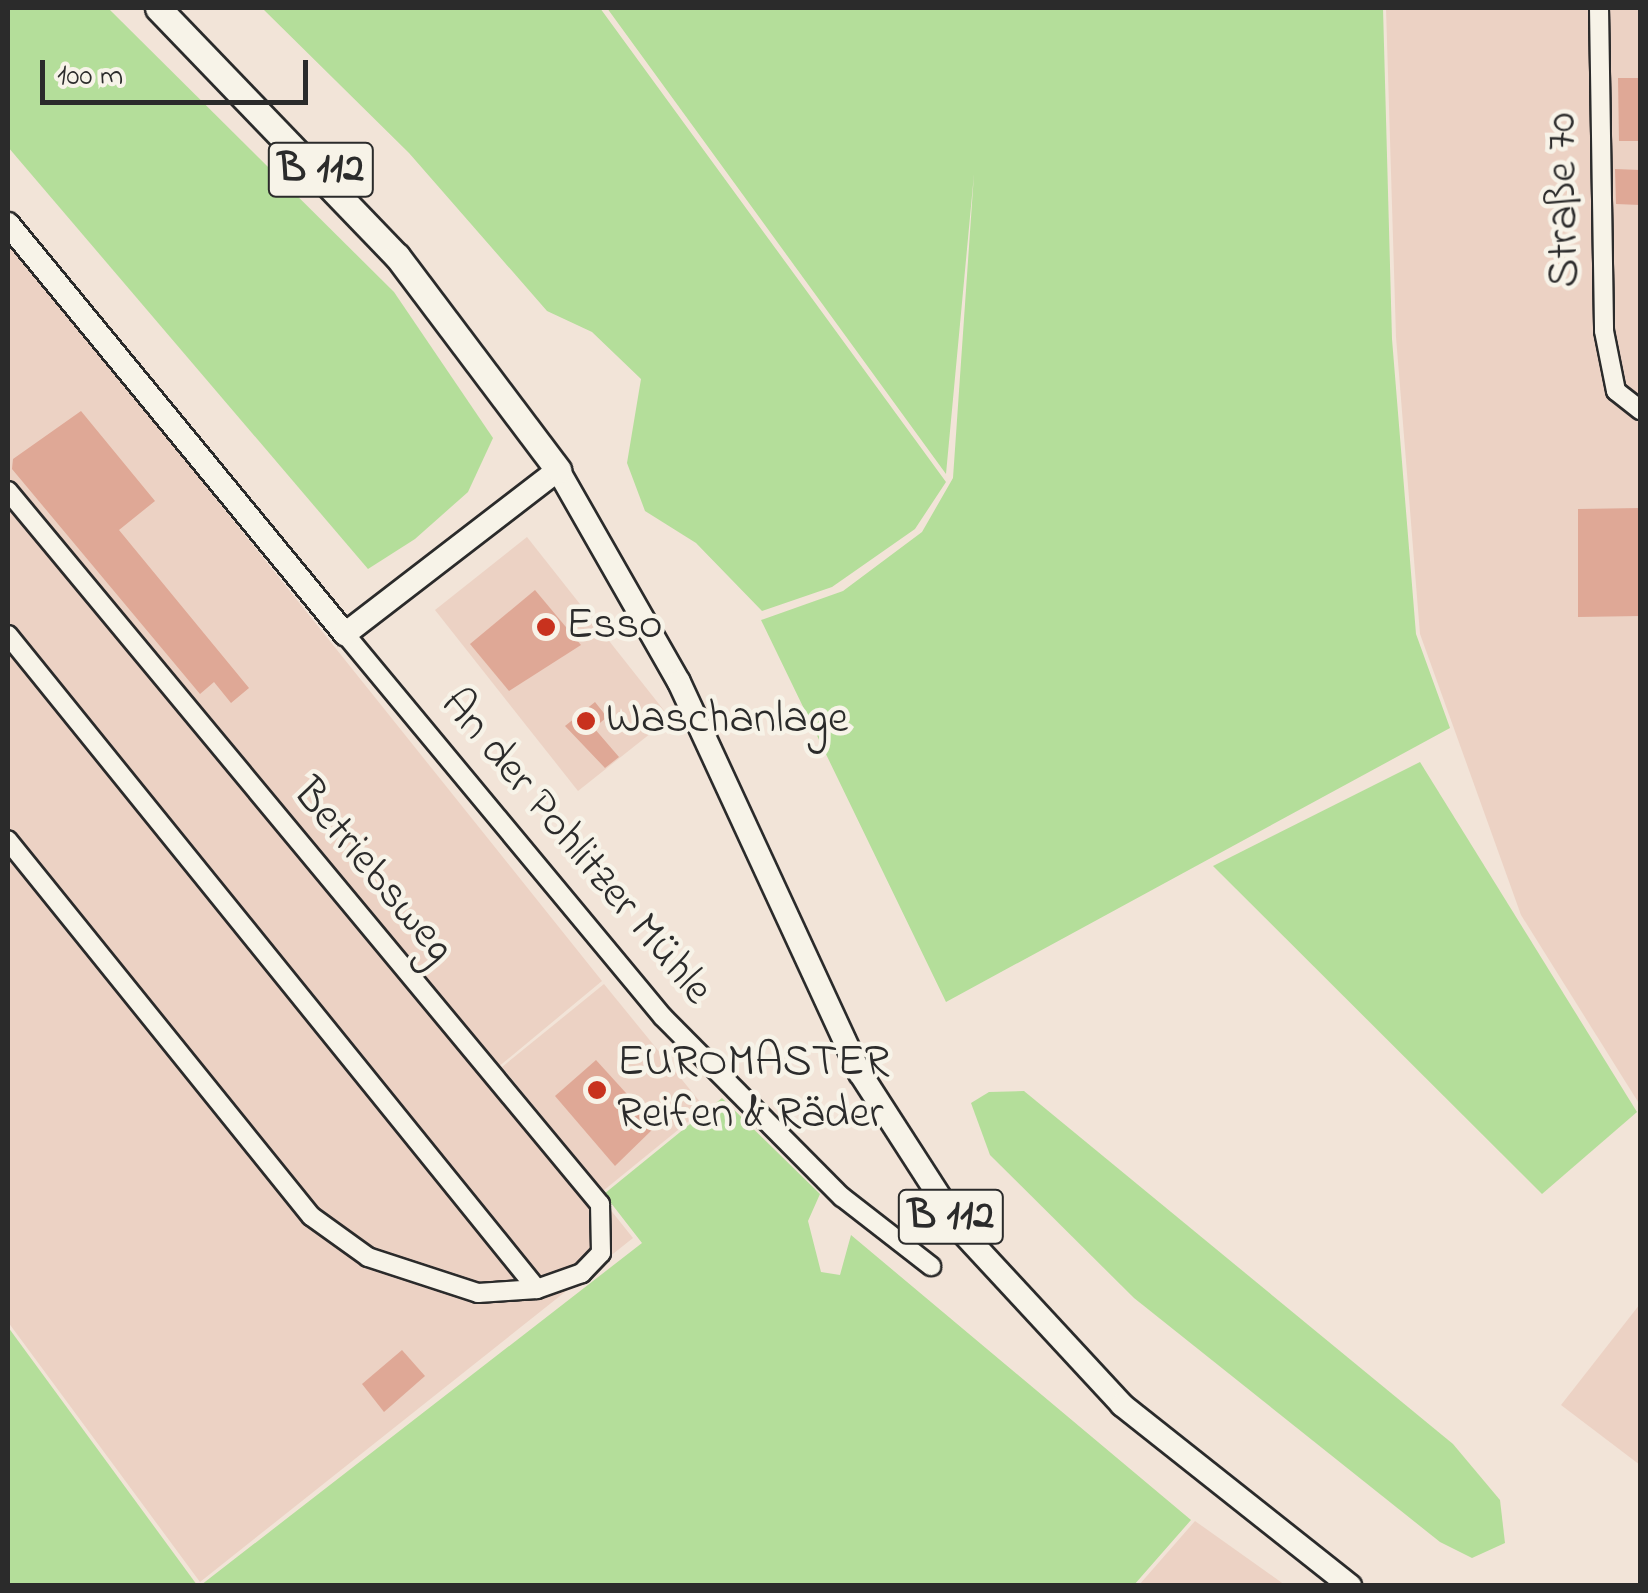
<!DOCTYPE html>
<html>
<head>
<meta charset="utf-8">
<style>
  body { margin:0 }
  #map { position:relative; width:1648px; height:1593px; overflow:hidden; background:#f2e4d8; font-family:"Indie Flower",sans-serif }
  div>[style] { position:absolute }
  .built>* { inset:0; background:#ecd2c4 }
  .green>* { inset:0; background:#b4de9a }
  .building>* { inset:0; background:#dfa896 }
  .roads { filter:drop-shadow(2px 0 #2b2b2b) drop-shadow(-2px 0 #2b2b2b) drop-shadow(0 2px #2b2b2b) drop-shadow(0 -2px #2b2b2b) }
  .minor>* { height:18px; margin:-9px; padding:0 9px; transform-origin:9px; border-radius:9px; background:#f7f3e8 }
  .major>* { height:22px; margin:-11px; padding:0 11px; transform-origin:11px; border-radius:11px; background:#f7f3e8 }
  .highway>* { height:25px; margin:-12.5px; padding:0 12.5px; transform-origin:12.5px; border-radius:12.5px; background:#f7f3e8 }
  .dots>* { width:28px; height:28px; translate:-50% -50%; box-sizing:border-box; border:5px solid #f7f3e8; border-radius:50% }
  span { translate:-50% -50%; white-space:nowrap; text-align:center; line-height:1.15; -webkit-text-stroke:9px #f7f3e8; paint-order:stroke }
  .shield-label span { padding:2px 8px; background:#f7f3e8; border:2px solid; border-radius:8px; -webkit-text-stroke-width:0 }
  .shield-label { font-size:42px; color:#2b2b2b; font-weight:700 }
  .street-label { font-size:45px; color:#2b2b2b }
  .poi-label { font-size:45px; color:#2b2b2b }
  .left { translate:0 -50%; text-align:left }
  .frame { position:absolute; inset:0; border:10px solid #2b2b2b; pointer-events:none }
  .scale { position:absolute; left:40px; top:60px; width:268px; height:45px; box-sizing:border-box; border:5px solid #2b2b2b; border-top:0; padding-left:12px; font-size:30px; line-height:35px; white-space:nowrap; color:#2b2b2b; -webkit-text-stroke:8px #f7f3e8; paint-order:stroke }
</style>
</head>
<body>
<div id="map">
  <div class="built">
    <div style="clip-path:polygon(1386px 8px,1640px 8px,1640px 1105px,1521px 915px,1420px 634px,1396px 337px)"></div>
    <div style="clip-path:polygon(8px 239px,602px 981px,497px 1068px,633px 1238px,200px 1582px,8px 1322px)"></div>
    <div style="clip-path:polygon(527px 537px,670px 718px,578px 791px,435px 610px)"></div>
    <div style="clip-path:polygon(604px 984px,705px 1108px,603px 1191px,502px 1067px)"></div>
    <div style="clip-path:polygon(1640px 1304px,1640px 1465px,1561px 1405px)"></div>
    <div style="clip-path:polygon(1195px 1521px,1285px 1585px,1139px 1585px)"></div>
  </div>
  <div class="green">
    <div style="clip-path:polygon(8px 8px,108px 8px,394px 292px,493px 438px,468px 492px,415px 539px,368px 569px,8px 147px)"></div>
    <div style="clip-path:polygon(262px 8px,600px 8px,946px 482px,915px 529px,832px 587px,762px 611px,696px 543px,645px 511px,627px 463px,641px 379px,592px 332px,547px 311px,409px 153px)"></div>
    <div style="clip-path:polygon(607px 8px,1383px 8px,1392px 339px,1416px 634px,1450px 728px,946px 1002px,761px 620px,843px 591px,922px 532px,953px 478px,974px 174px,946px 474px)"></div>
    <div style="clip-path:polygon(1420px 762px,1637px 1112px,1542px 1194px,1213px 866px)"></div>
    <div style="clip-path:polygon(1024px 1091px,1453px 1444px,1500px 1500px,1505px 1543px,1472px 1558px,1440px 1542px,1134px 1298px,990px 1155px,971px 1103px,989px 1092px)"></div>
    <div style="clip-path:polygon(722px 1098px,820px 1194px,808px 1221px,821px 1272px,840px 1275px,851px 1235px,1191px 1520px,1134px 1585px,201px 1585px,642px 1243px,604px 1194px)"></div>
    <div style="clip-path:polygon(8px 1327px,197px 1585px,8px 1585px)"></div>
  </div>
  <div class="building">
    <div style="clip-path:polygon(1618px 78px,1640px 78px,1640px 141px,1619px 141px)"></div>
    <div style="clip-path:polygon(1615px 169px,1640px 170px,1640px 205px,1616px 204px)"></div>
    <div style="clip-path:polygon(81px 411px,155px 501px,119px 530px,249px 688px,231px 703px,214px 682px,200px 694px,12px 469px,13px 459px)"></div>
    <div style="clip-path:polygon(1640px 508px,1640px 616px,1578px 617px,1578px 509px)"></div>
    <div style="clip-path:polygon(535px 590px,581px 645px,509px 691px,470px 644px)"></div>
    <div style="clip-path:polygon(595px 702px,607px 717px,594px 728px,619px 757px,605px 768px,565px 726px)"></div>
    <div style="clip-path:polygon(596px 1060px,656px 1126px,615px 1166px,555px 1096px)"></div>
    <div style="clip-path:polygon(402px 1350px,425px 1376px,384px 1412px,362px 1384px)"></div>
  </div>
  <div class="roads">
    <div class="minor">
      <div style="left:1599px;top:8px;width:323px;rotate:89.1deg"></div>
      <div style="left:1604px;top:331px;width:61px;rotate:78.7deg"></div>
      <div style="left:1616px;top:391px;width:31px;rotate:38deg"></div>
      <div style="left:8px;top:491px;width:927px;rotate:50.3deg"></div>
      <div style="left:600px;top:1204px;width:49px;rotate:88.8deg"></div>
      <div style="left:601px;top:1253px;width:28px;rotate:134deg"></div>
      <div style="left:582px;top:1273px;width:48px;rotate:160.4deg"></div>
      <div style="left:537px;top:1289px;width:59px;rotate:176.1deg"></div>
      <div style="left:478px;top:1293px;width:116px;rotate:-161.9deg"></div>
      <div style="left:368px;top:1257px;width:70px;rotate:-144.3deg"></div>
      <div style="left:311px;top:1216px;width:483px;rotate:-128.9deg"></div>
      <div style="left:345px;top:634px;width:498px;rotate:50.3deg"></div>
      <div style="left:663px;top:1017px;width:254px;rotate:45.2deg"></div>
      <div style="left:842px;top:1197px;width:113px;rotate:37.8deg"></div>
      <div style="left:8px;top:635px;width:841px;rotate:51.03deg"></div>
    </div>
    <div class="major">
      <div style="left:8px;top:224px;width:531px;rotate:50.58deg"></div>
      <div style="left:345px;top:634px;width:269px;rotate:-37.6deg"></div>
      <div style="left:558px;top:470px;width:244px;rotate:60.3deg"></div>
      <div style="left:679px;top:682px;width:431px;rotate:65.2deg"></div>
      <div style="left:860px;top:1073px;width:190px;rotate:57.2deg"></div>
      <div style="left:963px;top:1233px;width:234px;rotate:47.2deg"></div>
      <div style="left:1122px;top:1405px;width:291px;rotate:38.4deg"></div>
    </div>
    <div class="highway">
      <div style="left:158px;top:8px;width:344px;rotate:46.1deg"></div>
      <div style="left:397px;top:256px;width:268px;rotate:53deg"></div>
    </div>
  </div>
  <div class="dots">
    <div style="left:546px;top:627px;background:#c8321e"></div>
    <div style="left:586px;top:721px;background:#c8321e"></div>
    <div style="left:597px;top:1090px;background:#c8321e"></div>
  </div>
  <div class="shield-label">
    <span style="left:321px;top:170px">B 112</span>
    <span style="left:951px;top:1217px">B 112</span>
  </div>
  <div class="street-label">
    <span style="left:1565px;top:200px;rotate:-91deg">Straße 70</span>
    <span style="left:575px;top:848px;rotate:50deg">An der Pohlitzer Mühle</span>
    <span style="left:372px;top:872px;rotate:50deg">Betriebsweg</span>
  </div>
  <div class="poi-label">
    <span class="left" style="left:566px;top:627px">Esso</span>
    <span class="left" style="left:606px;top:721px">Waschanlage</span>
    <span class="left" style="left:617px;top:1090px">EUROMASTER<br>Reifen &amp; Räder</span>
  </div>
  <div class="frame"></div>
  <div class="scale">100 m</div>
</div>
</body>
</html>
